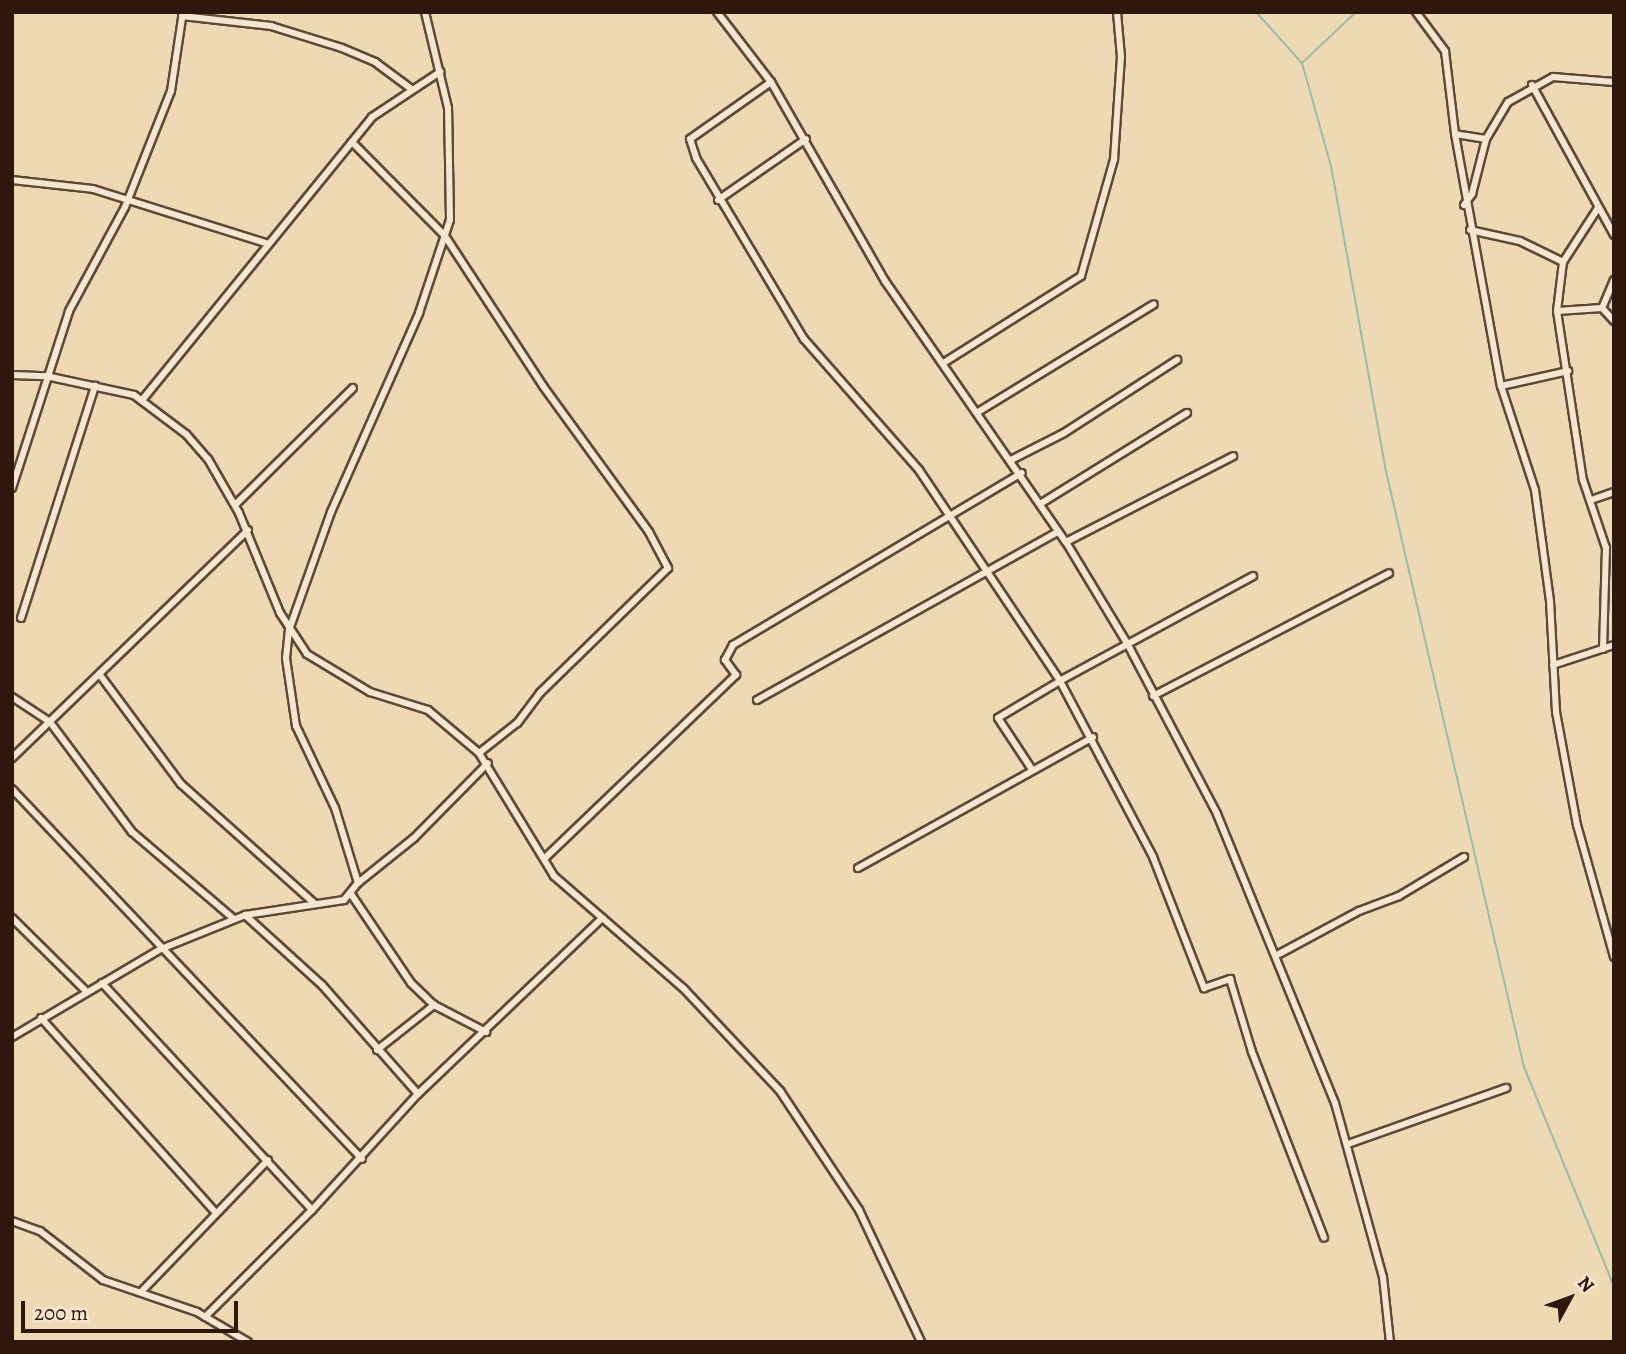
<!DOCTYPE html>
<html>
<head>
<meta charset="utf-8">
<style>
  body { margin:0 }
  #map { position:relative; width:1626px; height:1354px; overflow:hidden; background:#eed9b5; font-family:Alegreya,serif }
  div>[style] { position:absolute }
  .stream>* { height:2px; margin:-1px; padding:0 1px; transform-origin:1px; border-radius:1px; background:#9bbba7 }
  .roads { filter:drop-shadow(2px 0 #5e4836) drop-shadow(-2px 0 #5e4836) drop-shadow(0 2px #5e4836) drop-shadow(0 -2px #5e4836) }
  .street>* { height:6px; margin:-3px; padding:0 3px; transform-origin:3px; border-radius:3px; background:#f4e6cf }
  span { translate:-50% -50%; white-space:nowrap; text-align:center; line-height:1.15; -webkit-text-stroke:7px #f4e6cf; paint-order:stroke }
  .frame { position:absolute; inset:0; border:14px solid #2e170c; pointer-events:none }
  .north { position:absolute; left:1535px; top:1263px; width:70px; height:70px; -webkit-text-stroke:5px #f4e6cf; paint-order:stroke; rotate:49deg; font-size:19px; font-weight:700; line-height:28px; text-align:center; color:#2e170c }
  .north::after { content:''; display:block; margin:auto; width:24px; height:32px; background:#2e170c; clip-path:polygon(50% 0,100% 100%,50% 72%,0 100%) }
  .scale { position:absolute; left:21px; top:1301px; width:217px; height:32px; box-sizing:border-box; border:4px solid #2e170c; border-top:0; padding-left:9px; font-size:21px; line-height:24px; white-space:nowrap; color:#2e170c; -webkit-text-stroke:5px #f4e6cf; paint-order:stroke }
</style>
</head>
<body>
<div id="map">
  <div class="stream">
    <div style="left:1256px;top:12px;width:69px;rotate:48deg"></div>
    <div style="left:1302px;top:63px;width:107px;rotate:74.3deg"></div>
    <div style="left:1331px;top:166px;width:306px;rotate:79.8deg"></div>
    <div style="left:1385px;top:467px;width:616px;rotate:76.96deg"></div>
    <div style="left:1524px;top:1067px;width:237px;rotate:67.7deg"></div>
    <div style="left:1303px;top:62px;width:73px;rotate:-43.3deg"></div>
  </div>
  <div class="roads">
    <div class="street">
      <div style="left:717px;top:12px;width:88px;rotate:52.4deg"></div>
      <div style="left:771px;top:82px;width:229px;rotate:60.2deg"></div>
      <div style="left:885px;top:281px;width:318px;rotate:55.3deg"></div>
      <div style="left:1066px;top:542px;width:118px;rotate:58.9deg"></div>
      <div style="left:1127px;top:643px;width:193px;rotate:62.2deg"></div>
      <div style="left:1217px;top:814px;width:312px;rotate:67.8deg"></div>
      <div style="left:1335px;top:1103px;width:180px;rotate:74.6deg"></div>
      <div style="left:1383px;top:1277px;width:65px;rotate:83.9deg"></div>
      <div style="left:1416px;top:12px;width:49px;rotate:53.4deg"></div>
      <div style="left:1445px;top:51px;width:84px;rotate:83.1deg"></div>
      <div style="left:182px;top:16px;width:90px;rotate:6.4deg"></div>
      <div style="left:271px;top:26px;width:74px;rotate:17.2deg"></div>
      <div style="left:342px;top:48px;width:36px;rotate:23deg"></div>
      <div style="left:375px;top:62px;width:44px;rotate:36.6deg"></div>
      <div style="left:771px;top:82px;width:99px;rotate:144.9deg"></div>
      <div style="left:690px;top:139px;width:20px;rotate:72deg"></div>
      <div style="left:696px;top:158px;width:211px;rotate:59.2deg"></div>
      <div style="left:804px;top:339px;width:174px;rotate:48.7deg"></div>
      <div style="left:919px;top:470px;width:254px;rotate:56.2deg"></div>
      <div style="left:1060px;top:681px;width:72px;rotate:149.2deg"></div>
      <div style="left:998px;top:718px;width:60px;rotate:56.6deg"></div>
      <div style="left:1614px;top:82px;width:61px;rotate:-175.3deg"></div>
      <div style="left:1553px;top:77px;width:51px;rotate:150.9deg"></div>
      <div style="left:1508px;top:102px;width:43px;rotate:120.7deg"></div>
      <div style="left:1486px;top:139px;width:31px;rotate:-171deg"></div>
      <div style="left:1455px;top:134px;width:256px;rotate:79.7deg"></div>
      <div style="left:1501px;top:386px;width:109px;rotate:71.9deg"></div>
      <div style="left:1535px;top:490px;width:112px;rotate:82.3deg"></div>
      <div style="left:1550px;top:601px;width:111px;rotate:86.9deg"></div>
      <div style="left:1556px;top:712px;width:115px;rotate:79.5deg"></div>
      <div style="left:1577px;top:825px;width:137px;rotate:74.3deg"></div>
      <div style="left:1532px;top:85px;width:171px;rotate:61.3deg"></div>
      <div style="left:352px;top:142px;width:132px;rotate:45.3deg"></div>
      <div style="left:445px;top:236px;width:179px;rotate:56.8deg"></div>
      <div style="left:543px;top:386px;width:180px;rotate:54deg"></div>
      <div style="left:649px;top:532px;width:41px;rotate:62.2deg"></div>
      <div style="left:668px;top:568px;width:179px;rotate:135.7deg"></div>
      <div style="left:540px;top:693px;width:38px;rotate:127deg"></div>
      <div style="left:517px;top:723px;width:48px;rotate:141.7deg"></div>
      <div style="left:12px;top:180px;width:81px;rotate:6.3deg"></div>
      <div style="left:93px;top:189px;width:183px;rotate:17.4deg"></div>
      <div style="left:718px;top:200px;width:107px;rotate:-34.7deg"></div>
      <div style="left:1464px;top:205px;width:14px;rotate:-54deg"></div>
      <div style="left:1472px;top:194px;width:57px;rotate:-75.7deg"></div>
      <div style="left:1598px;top:208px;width:64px;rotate:122.9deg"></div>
      <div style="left:1563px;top:262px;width:49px;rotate:97deg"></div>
      <div style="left:1557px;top:311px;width:171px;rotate:81.3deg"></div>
      <div style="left:1583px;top:480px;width:72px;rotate:71.3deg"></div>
      <div style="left:1606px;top:548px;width:101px;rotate:91.7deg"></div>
      <div style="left:1470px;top:230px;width:51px;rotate:12.4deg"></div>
      <div style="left:1520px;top:241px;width:48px;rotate:26deg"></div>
      <div style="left:1614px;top:280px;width:30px;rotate:113deg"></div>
      <div style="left:1602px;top:308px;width:18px;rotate:47deg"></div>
      <div style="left:1557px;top:311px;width:45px;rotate:-3.8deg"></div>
      <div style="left:945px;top:362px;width:161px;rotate:-32.3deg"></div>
      <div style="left:1081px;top:276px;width:122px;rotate:-74.2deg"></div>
      <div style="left:1114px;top:159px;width:102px;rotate:-86.1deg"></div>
      <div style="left:1121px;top:57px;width:45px;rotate:-95.1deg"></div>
      <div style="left:12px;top:375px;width:34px;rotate:2deg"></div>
      <div style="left:46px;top:376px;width:90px;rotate:12.2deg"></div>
      <div style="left:134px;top:395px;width:65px;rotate:36.9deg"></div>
      <div style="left:186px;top:434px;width:33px;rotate:49deg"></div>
      <div style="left:208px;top:459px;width:62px;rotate:60.1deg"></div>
      <div style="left:239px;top:513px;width:108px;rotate:67.7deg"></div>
      <div style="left:280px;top:613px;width:49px;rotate:56.6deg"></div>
      <div style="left:307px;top:654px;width:74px;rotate:31.1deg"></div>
      <div style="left:370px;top:692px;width:61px;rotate:17.2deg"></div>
      <div style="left:428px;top:710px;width:67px;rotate:40.1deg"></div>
      <div style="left:479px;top:753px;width:144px;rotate:58.6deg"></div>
      <div style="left:554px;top:876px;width:172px;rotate:41deg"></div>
      <div style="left:684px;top:989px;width:140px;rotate:46.7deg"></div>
      <div style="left:780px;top:1091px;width:143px;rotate:56.4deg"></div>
      <div style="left:859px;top:1210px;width:146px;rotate:64.8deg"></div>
      <div style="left:1501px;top:386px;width:69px;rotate:-12.6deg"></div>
      <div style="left:143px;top:399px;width:363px;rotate:-50.9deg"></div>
      <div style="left:372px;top:117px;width:82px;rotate:-33.5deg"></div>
      <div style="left:978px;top:412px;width:206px;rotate:-31.5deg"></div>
      <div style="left:1011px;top:460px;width:59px;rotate:-27deg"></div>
      <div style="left:1064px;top:433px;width:135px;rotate:-32.9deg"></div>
      <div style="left:12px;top:488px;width:186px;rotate:-72.1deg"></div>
      <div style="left:69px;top:311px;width:118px;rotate:-61.7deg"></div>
      <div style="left:125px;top:207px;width:125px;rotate:-68.4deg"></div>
      <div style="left:171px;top:91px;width:80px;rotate:-81.4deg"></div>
      <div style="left:1591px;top:500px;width:24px;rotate:-19deg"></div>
      <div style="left:1040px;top:504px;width:173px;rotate:-31.8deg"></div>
      <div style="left:235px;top:505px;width:166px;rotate:-44.8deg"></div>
      <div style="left:1066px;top:542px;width:188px;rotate:-27.2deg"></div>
      <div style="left:1253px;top:576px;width:220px;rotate:151.5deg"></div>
      <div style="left:1060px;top:681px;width:199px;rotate:62.1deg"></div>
      <div style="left:1153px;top:857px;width:141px;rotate:68.7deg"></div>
      <div style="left:1204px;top:988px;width:28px;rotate:-19deg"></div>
      <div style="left:1230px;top:979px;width:76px;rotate:73.2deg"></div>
      <div style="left:1252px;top:1052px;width:199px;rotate:68.8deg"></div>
      <div style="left:21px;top:618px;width:244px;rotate:-72.3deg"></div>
      <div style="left:1553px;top:665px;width:64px;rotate:-18.2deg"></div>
      <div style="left:100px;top:675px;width:136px;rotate:53.4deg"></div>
      <div style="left:181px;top:784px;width:178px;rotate:41.8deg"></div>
      <div style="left:1153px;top:696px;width:266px;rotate:-27.5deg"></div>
      <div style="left:12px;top:697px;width:45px;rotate:33.3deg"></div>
      <div style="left:50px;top:722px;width:137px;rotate:53.3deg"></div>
      <div style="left:132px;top:832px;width:134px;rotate:40.5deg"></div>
      <div style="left:757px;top:700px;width:345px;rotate:-29.2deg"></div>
      <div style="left:12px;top:758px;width:328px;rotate:-44deg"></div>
      <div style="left:12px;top:789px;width:509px;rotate:46.59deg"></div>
      <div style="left:545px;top:858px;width:265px;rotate:-43.8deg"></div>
      <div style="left:736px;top:675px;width:19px;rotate:-126deg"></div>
      <div style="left:725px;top:660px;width:17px;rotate:-62deg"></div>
      <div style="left:733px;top:645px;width:336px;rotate:-30.8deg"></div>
      <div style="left:858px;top:868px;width:269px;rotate:-29.1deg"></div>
      <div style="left:358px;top:883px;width:72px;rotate:-38.8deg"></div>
      <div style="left:414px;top:838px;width:105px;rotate:-45.4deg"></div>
      <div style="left:351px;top:894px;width:107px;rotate:56deg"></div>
      <div style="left:411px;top:983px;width:32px;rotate:44deg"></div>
      <div style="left:434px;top:1005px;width:59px;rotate:27.4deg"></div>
      <div style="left:245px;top:915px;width:104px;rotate:42.3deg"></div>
      <div style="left:322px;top:985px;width:145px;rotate:48.6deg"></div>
      <div style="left:12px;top:918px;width:104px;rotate:44.6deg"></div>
      <div style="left:1279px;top:954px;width:91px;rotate:-28.3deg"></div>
      <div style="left:1359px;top:911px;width:43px;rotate:-20.6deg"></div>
      <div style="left:1399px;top:896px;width:76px;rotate:-31deg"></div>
      <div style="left:102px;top:983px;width:309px;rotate:47.2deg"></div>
      <div style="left:312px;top:1210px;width:157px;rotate:-47.6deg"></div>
      <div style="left:418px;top:1094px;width:255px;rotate:-43.7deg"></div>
      <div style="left:41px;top:1018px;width:259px;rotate:48.1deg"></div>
      <div style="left:12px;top:1037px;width:173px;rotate:-30.6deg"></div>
      <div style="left:161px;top:949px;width:91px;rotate:-22deg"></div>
      <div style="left:245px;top:915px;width:100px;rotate:-8.6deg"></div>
      <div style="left:344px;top:900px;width:22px;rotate:-51deg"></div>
      <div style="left:358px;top:883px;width:78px;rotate:-107deg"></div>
      <div style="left:335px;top:808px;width:91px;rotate:-115.4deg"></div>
      <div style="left:296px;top:726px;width:69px;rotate:-98.4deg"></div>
      <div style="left:286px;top:658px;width:28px;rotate:-84deg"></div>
      <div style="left:289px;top:630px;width:125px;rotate:-70.4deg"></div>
      <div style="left:331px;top:512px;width:218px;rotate:-66.1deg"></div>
      <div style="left:419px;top:313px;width:98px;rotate:-71.6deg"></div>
      <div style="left:450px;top:220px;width:112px;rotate:-91deg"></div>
      <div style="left:448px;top:108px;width:99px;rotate:-103.5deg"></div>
      <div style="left:377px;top:1050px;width:73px;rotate:-38.3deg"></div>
      <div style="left:1348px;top:1144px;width:168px;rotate:-19.5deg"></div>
      <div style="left:12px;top:1221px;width:30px;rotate:20deg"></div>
      <div style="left:40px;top:1231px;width:80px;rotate:37.9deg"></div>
      <div style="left:103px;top:1280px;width:99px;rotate:18.8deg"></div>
      <div style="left:197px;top:1312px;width:59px;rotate:30.5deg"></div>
      <div style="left:141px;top:1292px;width:183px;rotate:-46.1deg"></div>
      <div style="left:205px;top:1317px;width:151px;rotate:-45deg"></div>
    </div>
  </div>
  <div class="frame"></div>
  <div class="north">N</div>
  <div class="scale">200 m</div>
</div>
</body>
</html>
